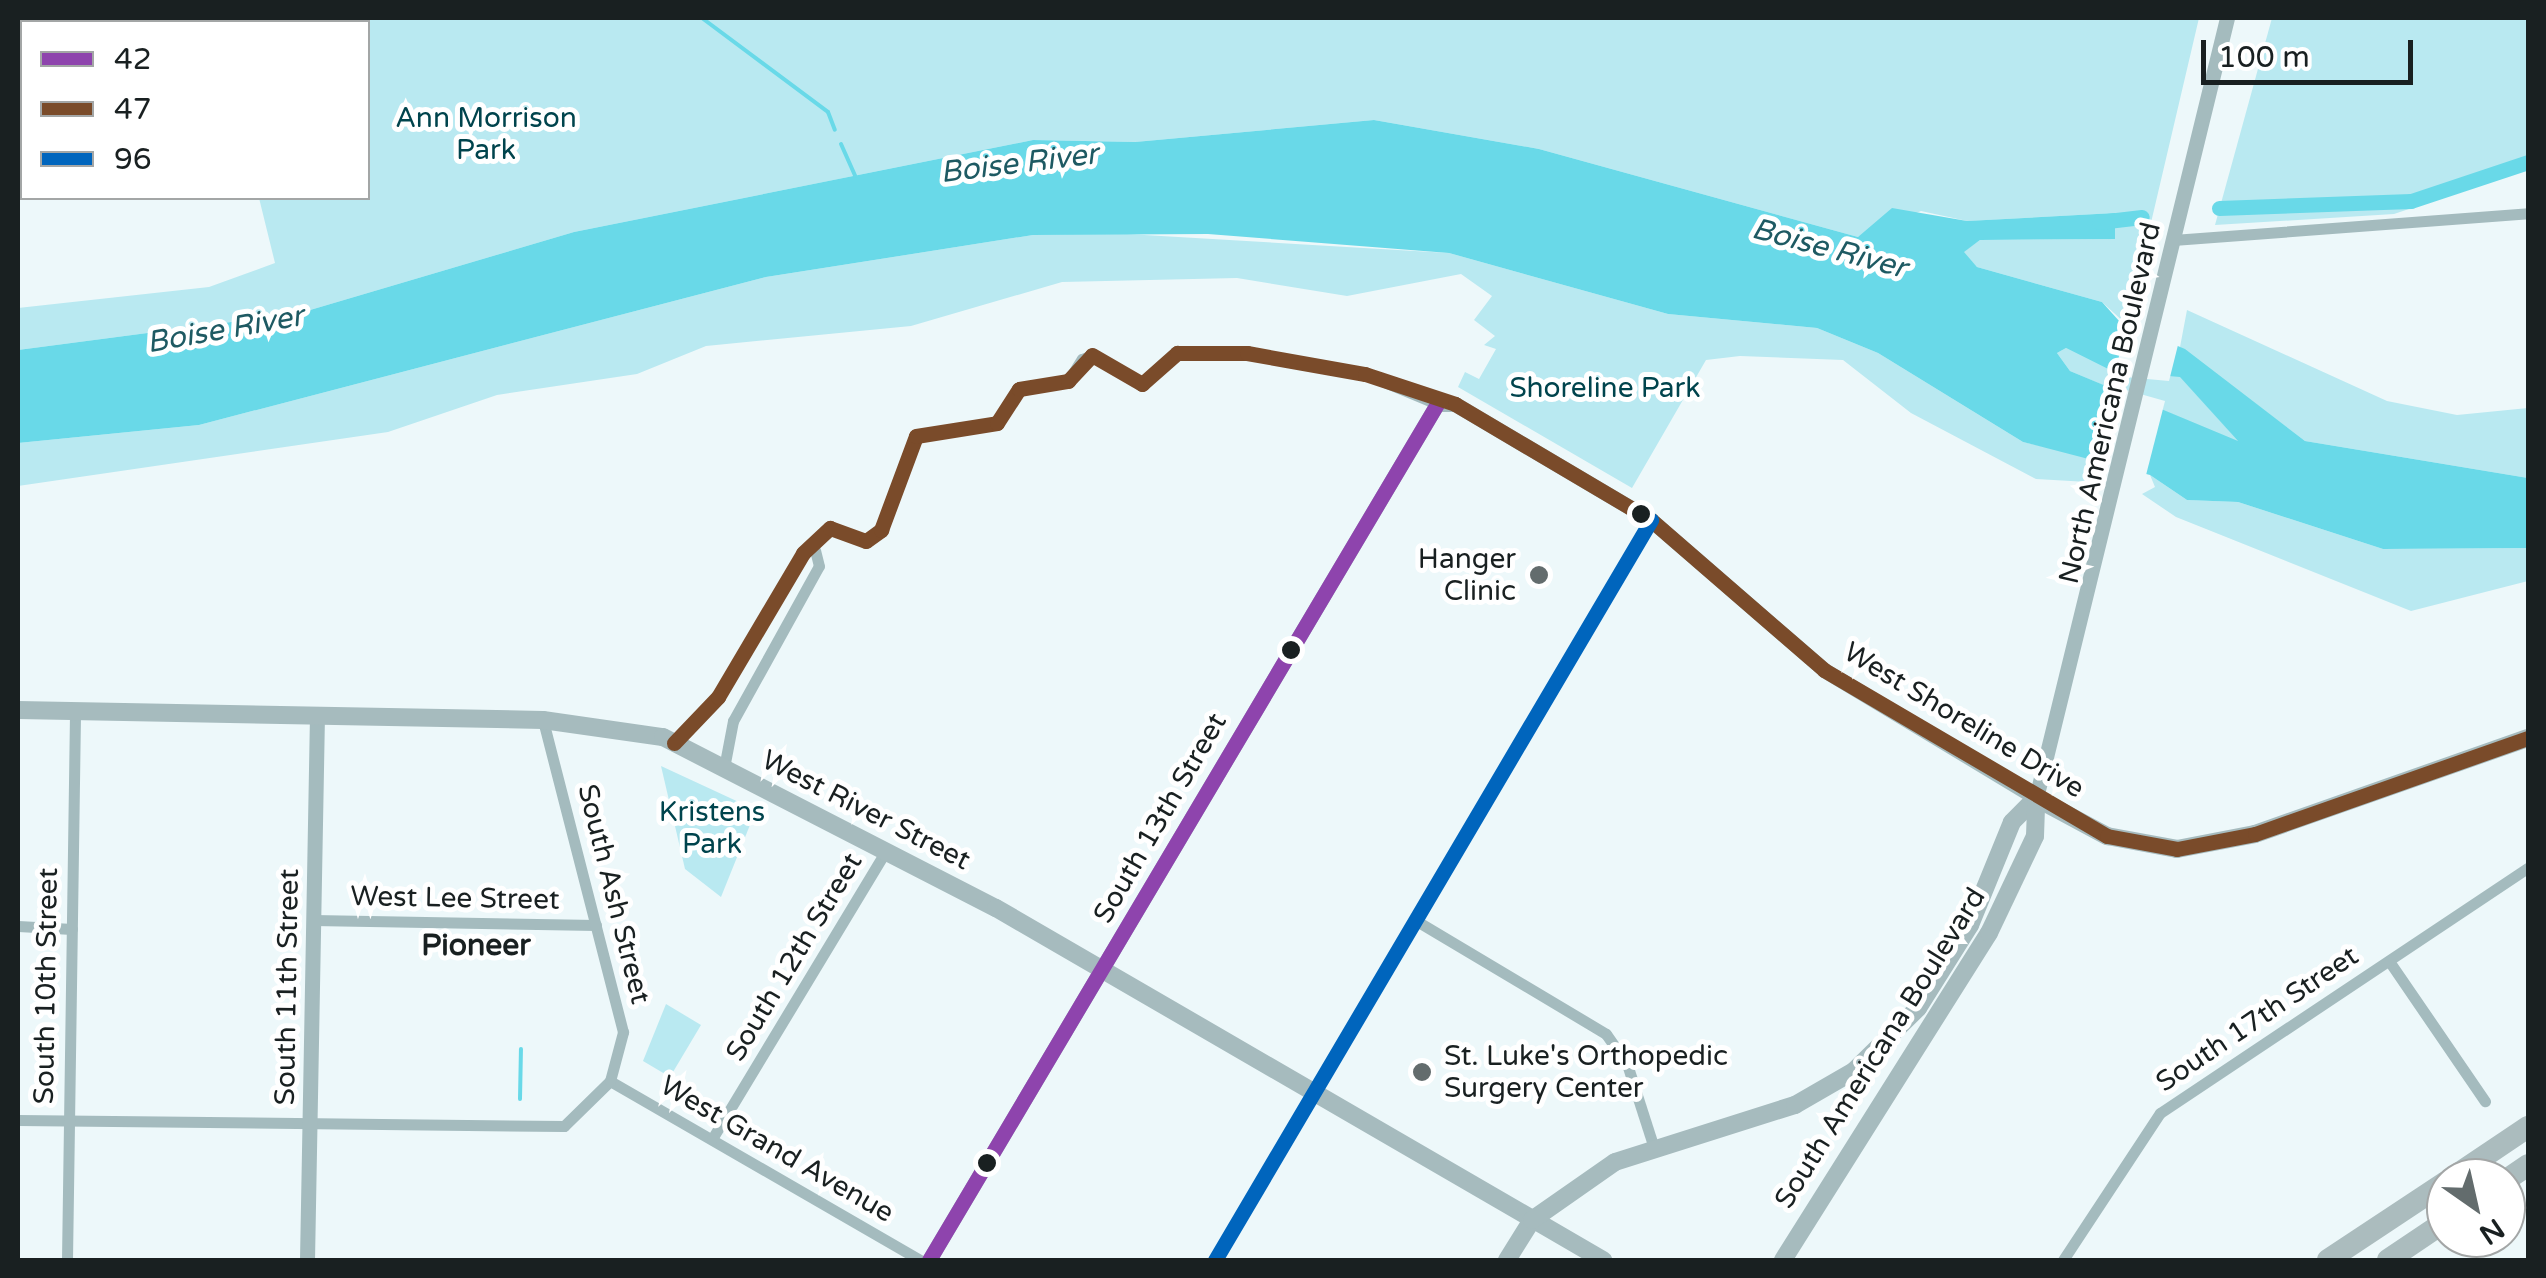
<!DOCTYPE html>
<html>
<head>
<meta charset="utf-8">
<style>
  body { margin:0 }
  #map { position:relative; width:2546px; height:1278px; overflow:hidden; background:#edf8fa; font-family:"Varela Round",sans-serif }
  div>[style] { position:absolute }
  .green>* { inset:0; background:#b9e9f1 }
  .water>* { inset:0; background:#69d9e8 }
  .pier>* { inset:0; background:#edf8fa }
  .stream>* { height:4px; margin:-2px; padding:0 2px; transform-origin:2px; border-radius:2px; background:#69d9e8 }
  .canal>* { height:15px; margin:-7.5px; padding:0 7.5px; transform-origin:7.5px; border-radius:7.5px; background:#69d9e8 }
  .minor>* { height:11px; margin:-5.5px; padding:0 5.5px; transform-origin:5.5px; border-radius:5.5px; background:#a4bbbe }
  .tertiary>* { height:15px; margin:-7.5px; padding:0 7.5px; transform-origin:7.5px; border-radius:7.5px; background:#a4bbbe }
  .secondary>* { height:18px; margin:-9px; padding:0 9px; transform-origin:9px; border-radius:9px; background:#a6bbbe }
  .motorway>* { height:22px; margin:-11px; padding:0 11px; transform-origin:11px; border-radius:11px; background:#abbcbe }
  .bus-1>* { height:15px; margin:-7.5px; padding:0 7.5px; transform-origin:7.5px; border-radius:7.5px; background:#8e44ad }
  .bus-2>* { height:15px; margin:-7.5px; padding:0 7.5px; transform-origin:7.5px; border-radius:7.5px; background:#7a4b2a }
  .bus-3>* { height:15px; margin:-7.5px; padding:0 7.5px; transform-origin:7.5px; border-radius:7.5px; background:#0065bd }
  .dots>* { width:28px; height:28px; translate:-50% -50%; box-sizing:border-box; border:5px solid #fff; border-radius:50% }
  span { translate:-50% -50%; white-space:nowrap; text-align:center; line-height:1.15; -webkit-text-stroke:10px #fff; paint-order:stroke }
  .park-label { font-size:28px; color:#00444d }
  .street-label { font-size:28px; color:#192021 }
  .poi-label { font-size:28px; color:#192021 }
  .right { translate:-100% -50%; text-align:right }
  .left { translate:0 -50%; text-align:left }
  .water-label { font-size:30px; color:#1e5a63; font-style:italic }
  .neighbourhood-label { font-size:30px; color:#192021; font-weight:700 }
  .frame { position:absolute; inset:0; border:20px solid #192021; pointer-events:none }
  .legend { position:absolute; left:20px; top:20px; width:350px; height:180px; box-sizing:border-box; background:#fff; border:2px solid #a3a6a6; margin:0; padding:12px 18px; list-style:none; font-size:30px; color:#192021 }
  .legend li { display:flex; align-items:center; gap:20px; height:50px }
  .legend b { width:50px; border:2px solid #a3a6a6 }
  .north { position:absolute; left:2426px; top:1158px; width:100px; height:100px; box-sizing:border-box; background:#fff; border:2px solid #a3a6a6; border-radius:50%; rotate:146deg; font-size:28px; font-weight:700; line-height:40px; text-align:center; color:#192021 }
  .north::after { content:''; display:block; margin:auto; width:35px; height:45px; background:#636c6d; clip-path:polygon(50% 0,100% 100%,50% 72%,0 100%) }
  .scale { position:absolute; left:2201px; top:40px; width:212px; height:45px; box-sizing:border-box; border:5px solid #192021; border-top:0; padding-left:12px; font-size:30px; line-height:35px; white-space:nowrap; color:#192021; -webkit-text-stroke:8px #fff; paint-order:stroke }
</style>
</head>
<body>
<div id="map">
  <div class="green">
    <div style="clip-path:polygon(215px 18px,2199px 18px,2127px 325px,2102px 302px,1977px 267px,1963px 252px,1980px 240px,2114px 239px,2115px 213px,1967px 221px,1921px 211px,1858px 237px,1539px 149px,1374px 120px,1135px 142px,1033px 140px,574px 232px,300px 313px,18px 350px,18px 308px,209px 287px,275px 263px,259px 198px,368px 198px,368px 22px)"></div>
    <div style="clip-path:polygon(2272px 18px,2528px 18px,2528px 169px,2394px 214px,2215px 225px)"></div>
    <div style="clip-path:polygon(1110px 233px,1449px 253px,1668px 314px,1817px 328px,1878px 353px,2023px 442px,2094px 458px,2088px 482px,2036px 479px,1911px 413px,1843px 360px,1740px 356px,1706px 360px,1632px 488px,1458px 387px,1465px 372px,1479px 379px,1496px 349px,1484px 345px,1495px 336px,1474px 320px,1492px 296px,1461px 274px,1347px 296px,1237px 278px,1062px 282px,911px 326px,706px 346px,637px 374px,497px 395px,388px 432px,18px 486px,18px 443px,199px 425px,766px 277px,1033px 235px)"></div>
    <div style="clip-path:polygon(2187px 310px,2387px 401px,2457px 415px,2528px 408px,2528px 478px,2305px 441px,2180px 347px)"></div>
    <div style="clip-path:polygon(2066px 348px,2112px 371px,2180px 376px,2240px 443px,2070px 371px,2057px 353px)"></div>
    <div style="clip-path:polygon(2150px 475px,2187px 500px,2238px 502px,2383px 549px,2528px 548px,2528px 581px,2411px 611px,2176px 517px,2142px 494px,2155px 487px)"></div>
    <div style="clip-path:polygon(661px 766px,756px 810px,721px 897px,685px 869px)"></div>
    <div style="clip-path:polygon(666px 1004px,701px 1025px,670px 1077px,643px 1061px)"></div>
  </div>
  <div class="water">
    <div style="clip-path:polygon(evenodd,1374px 120px,1539px 149px,1858px 237px,1892px 208px,1967px 221px,2115px 213px,2115px 239px,1980px 240px,1964px 252px,1977px 267px,2102px 302px,2120px 322px,2185px 349px,2305px 441px,2528px 478px,2528px 548px,2383px 549px,2238px 502px,2187px 500px,2150px 475px,2023px 442px,1878px 353px,1817px 328px,1668px 314px,1449px 253px,1208px 234px,1033px 235px,766px 277px,199px 425px,18px 443px,18px 350px,300px 313px,574px 232px,1033px 140px,1135px 142px,1374px 120px,2066px 348px,2112px 371px,2180px 377px,2238px 441px,2070px 371px,2057px 353px,2066px 348px)"></div>
  </div>
  <div class="pier">
    <div style="clip-path:polygon(2128px 320px,2179px 341px,2169px 381px,2114px 376px)"></div>
    <div style="clip-path:polygon(2112px 386px,2165px 401px,2145px 479px,2093px 462px)"></div>
  </div>
  <div class="stream">
    <div style="left:702px;top:18px;width:157px;rotate:36.7deg"></div>
    <div style="left:828px;top:112px;width:19px;rotate:69deg"></div>
    <div style="left:841px;top:144px;width:35px;rotate:66deg"></div>
    <div style="left:520px;top:1099px;width:50px;rotate:-88.9deg"></div>
  </div>
  <div class="canal">
    <div style="left:2219px;top:208px;width:192px;rotate:-2.1deg"></div>
    <div style="left:2411px;top:201px;width:123px;rotate:-18.4deg"></div>
    <div style="left:2099px;top:222px;width:43px;rotate:-6.6deg"></div>
  </div>
  <div class="minor">
    <div style="left:18px;top:20px;width:10px;rotate:-11deg"></div>
    <div style="left:2173px;top:240px;width:356px;rotate:-4.3deg"></div>
    <div style="left:674px;top:743px;width:64px;rotate:-46.3deg"></div>
    <div style="left:718px;top:697px;width:167px;rotate:-59.4deg"></div>
    <div style="left:803px;top:553px;width:37px;rotate:-43deg"></div>
    <div style="left:830px;top:528px;width:38px;rotate:20deg"></div>
    <div style="left:866px;top:541px;width:19px;rotate:-36deg"></div>
    <div style="left:881px;top:530px;width:100px;rotate:-69.6deg"></div>
    <div style="left:916px;top:436px;width:82px;rotate:-9.1deg"></div>
    <div style="left:997px;top:423px;width:40px;rotate:-57.1deg"></div>
    <div style="left:1019px;top:389px;width:50px;rotate:-9.3deg"></div>
    <div style="left:1068px;top:381px;width:26px;rotate:-58deg"></div>
    <div style="left:1082px;top:359px;width:11px;rotate:-22deg"></div>
    <div style="left:1092px;top:355px;width:58px;rotate:30.1deg"></div>
    <div style="left:1142px;top:384px;width:47px;rotate:-41.5deg"></div>
    <div style="left:1177px;top:353px;width:70px"></div>
    <div style="left:1247px;top:353px;width:120px;rotate:10.1deg"></div>
    <div style="left:1365px;top:374px;width:78px;rotate:22.6deg"></div>
    <div style="left:724px;top:768px;width:48px;rotate:-79.2deg"></div>
    <div style="left:733px;top:721px;width:177px;rotate:-61deg"></div>
    <div style="left:819px;top:566px;width:16px;rotate:-104deg"></div>
    <div style="left:313px;top:920px;width:283px;rotate:1deg"></div>
    <div style="left:1415px;top:920px;width:222px;rotate:30.8deg"></div>
    <div style="left:1606px;top:1034px;width:37px;rotate:55deg"></div>
    <div style="left:1627px;top:1064px;width:85px;rotate:72.2deg"></div>
    <div style="left:18px;top:926px;width:54px;rotate:3.2deg"></div>
    <div style="left:2389px;top:961px;width:170px;rotate:55.6deg"></div>
    <div style="left:610px;top:1081px;width:358px;rotate:30deg"></div>
    <div style="left:18px;top:1120px;width:546px;rotate:0.63deg"></div>
    <div style="left:564px;top:1126px;width:64px;rotate:-44.4deg"></div>
    <div style="left:610px;top:1081px;width:51px;rotate:-75.1deg"></div>
    <div style="left:623px;top:1032px;width:322px;rotate:-104.4deg"></div>
    <div style="left:712px;top:1139px;width:336px;rotate:-58.9deg"></div>
    <div style="left:67px;top:1260px;width:548px;rotate:-89.16deg"></div>
    <div style="left:1215px;top:1260px;width:859px;rotate:-59.49deg"></div>
    <div style="left:2063px;top:1260px;width:176px;rotate:-56.6deg"></div>
    <div style="left:2160px;top:1113px;width:442px;rotate:-33.7deg"></div>
  </div>
  <div class="tertiary">
    <div style="left:307px;top:1260px;width:545px;rotate:-88.95deg"></div>
    <div style="left:929px;top:1260px;width:995px;rotate:-59.31deg"></div>
    <div style="left:1437px;top:404px;width:18px"></div>
    <div style="left:1455px;top:404px;width:228px;rotate:30.6deg"></div>
    <div style="left:1651px;top:520px;width:229px;rotate:40.9deg"></div>
    <div style="left:1824px;top:670px;width:248px;rotate:31.1deg"></div>
    <div style="left:2036px;top:798px;width:803px;rotate:-76.24deg"></div>
  </div>
  <div class="secondary">
    <div style="left:18px;top:710px;width:525px;rotate:1.09deg"></div>
    <div style="left:543px;top:720px;width:121px;rotate:8.1deg"></div>
    <div style="left:663px;top:737px;width:374px;rotate:27.2deg"></div>
    <div style="left:996px;top:908px;width:702px;rotate:30.11deg"></div>
    <div style="left:2036px;top:798px;width:81px;rotate:28.2deg"></div>
    <div style="left:2107px;top:836px;width:71px;rotate:10.5deg"></div>
    <div style="left:2177px;top:849px;width:79px;rotate:-10.9deg"></div>
    <div style="left:2255px;top:834px;width:289px;rotate:-19.4deg"></div>
    <div style="left:1507px;top:1260px;width:47px;rotate:-58deg"></div>
    <div style="left:1532px;top:1220px;width:101px;rotate:-34.9deg"></div>
    <div style="left:1615px;top:1162px;width:189px;rotate:-17.6deg"></div>
    <div style="left:1795px;top:1105px;width:68px;rotate:-30deg"></div>
    <div style="left:1854px;top:1071px;width:90px;rotate:-44.5deg"></div>
    <div style="left:1918px;top:1008px;width:98px;rotate:-57.9deg"></div>
    <div style="left:1970px;top:925px;width:111px;rotate:-67.8deg"></div>
    <div style="left:2012px;top:822px;width:34px;rotate:-45deg"></div>
    <div style="left:1783px;top:1260px;width:386px;rotate:-57.8deg"></div>
    <div style="left:1989px;top:933px;width:107px;rotate:-64.6deg"></div>
    <div style="left:2035px;top:836px;width:38px;rotate:-88deg"></div>
  </div>
  <div class="motorway">
    <div style="left:2452px;top:1178px;width:92px;rotate:-33.9deg"></div>
    <div style="left:2506px;top:1180px;width:27px;rotate:-34deg"></div>
    <div style="left:2328px;top:1260px;width:141px;rotate:-33.5deg"></div>
    <div style="left:2388px;top:1260px;width:70px;rotate:-33.9deg"></div>
  </div>
  <div class="bus-1">
    <div style="left:929px;top:1260px;width:995px;rotate:-59.31deg"></div>
  </div>
  <div class="bus-2">
    <div style="left:674px;top:743px;width:64px;rotate:-46.3deg"></div>
    <div style="left:718px;top:697px;width:167px;rotate:-59.4deg"></div>
    <div style="left:803px;top:553px;width:37px;rotate:-43deg"></div>
    <div style="left:830px;top:528px;width:38px;rotate:20deg"></div>
    <div style="left:866px;top:541px;width:19px;rotate:-36deg"></div>
    <div style="left:881px;top:530px;width:100px;rotate:-69.6deg"></div>
    <div style="left:916px;top:436px;width:82px;rotate:-9.1deg"></div>
    <div style="left:997px;top:423px;width:40px;rotate:-57.1deg"></div>
    <div style="left:1019px;top:389px;width:50px;rotate:-9.3deg"></div>
    <div style="left:1068px;top:381px;width:35px;rotate:-47deg"></div>
    <div style="left:1092px;top:355px;width:58px;rotate:30.1deg"></div>
    <div style="left:1142px;top:384px;width:47px;rotate:-41.5deg"></div>
    <div style="left:1177px;top:353px;width:70px"></div>
    <div style="left:1247px;top:353px;width:120px;rotate:10.1deg"></div>
    <div style="left:1365px;top:374px;width:95px;rotate:18.4deg"></div>
    <div style="left:1455px;top:404px;width:228px;rotate:30.6deg"></div>
    <div style="left:1651px;top:520px;width:229px;rotate:40.9deg"></div>
    <div style="left:1824px;top:670px;width:328px;rotate:30.4deg"></div>
    <div style="left:2107px;top:836px;width:71px;rotate:10.5deg"></div>
    <div style="left:2177px;top:849px;width:79px;rotate:-10.9deg"></div>
    <div style="left:2255px;top:834px;width:289px;rotate:-19.4deg"></div>
  </div>
  <div class="bus-3">
    <div style="left:1215px;top:1260px;width:859px;rotate:-59.49deg"></div>
  </div>
  <div class="dots">
    <div style="left:1641px;top:514px;background:#192021"></div>
    <div style="left:1539px;top:575px;background:#636c6d"></div>
    <div style="left:1291px;top:650px;background:#192021"></div>
    <div style="left:1422px;top:1072px;background:#636c6d"></div>
    <div style="left:987px;top:1163px;background:#192021"></div>
  </div>
  <div class="park-label">
    <span style="left:486px;top:134px">Ann Morrison<br>Park</span>
    <span style="left:1605px;top:388px">Shoreline Park</span>
    <span style="left:712px;top:828px">Kristens<br>Park</span>
  </div>
  <div class="street-label">
    <span style="left:2110px;top:403px;rotate:-77deg">North Americana Boulevard</span>
    <span style="left:1964px;top:720px;rotate:31deg">West Shoreline Drive</span>
    <span style="left:866px;top:810px;rotate:27deg">West River Street</span>
    <span style="left:1160px;top:818px;rotate:-60deg">South 13th Street</span>
    <span style="left:614px;top:894px;rotate:76deg">South Ash Street</span>
    <span style="left:455px;top:898px;rotate:1deg">West Lee Street</span>
    <span style="left:794px;top:957px;rotate:-59deg">South 12th Street</span>
    <span style="left:46px;top:986px;rotate:-89deg">South 10th Street</span>
    <span style="left:287px;top:987px;rotate:-89deg">South 11th Street</span>
    <span style="left:2257px;top:1019px;rotate:-34deg">South 17th Street</span>
    <span style="left:1880px;top:1048px;rotate:-58deg">South Americana Boulevard</span>
    <span style="left:777px;top:1149px;rotate:30deg">West Grand Avenue</span>
  </div>
  <div class="poi-label">
    <span class="right" style="left:1516px;top:575px">Hanger<br>Clinic</span>
    <span class="left" style="left:1444px;top:1072px">St. Luke's Orthopedic<br>Surgery Center</span>
  </div>
  <div class="water-label">
    <span style="left:1019px;top:164px;rotate:-7deg">Boise River</span>
    <span style="left:1829px;top:249px;rotate:15deg">Boise River</span>
    <span style="left:225px;top:330px;rotate:-10deg">Boise River</span>
  </div>
  <div class="neighbourhood-label">
    <span style="left:476px;top:946px">Pioneer</span>
  </div>
  <div class="frame"></div>
  <ul class="legend">
  <li><b style="height:12px;background:#8e44ad"></b>42</li>
  <li><b style="height:12px;background:#7a4b2a"></b>47</li>
  <li><b style="height:12px;background:#0065bd"></b>96</li>
  </ul>
  <div class="north">N</div>
  <div class="scale">100 m</div>
</div>
</body>
</html>
